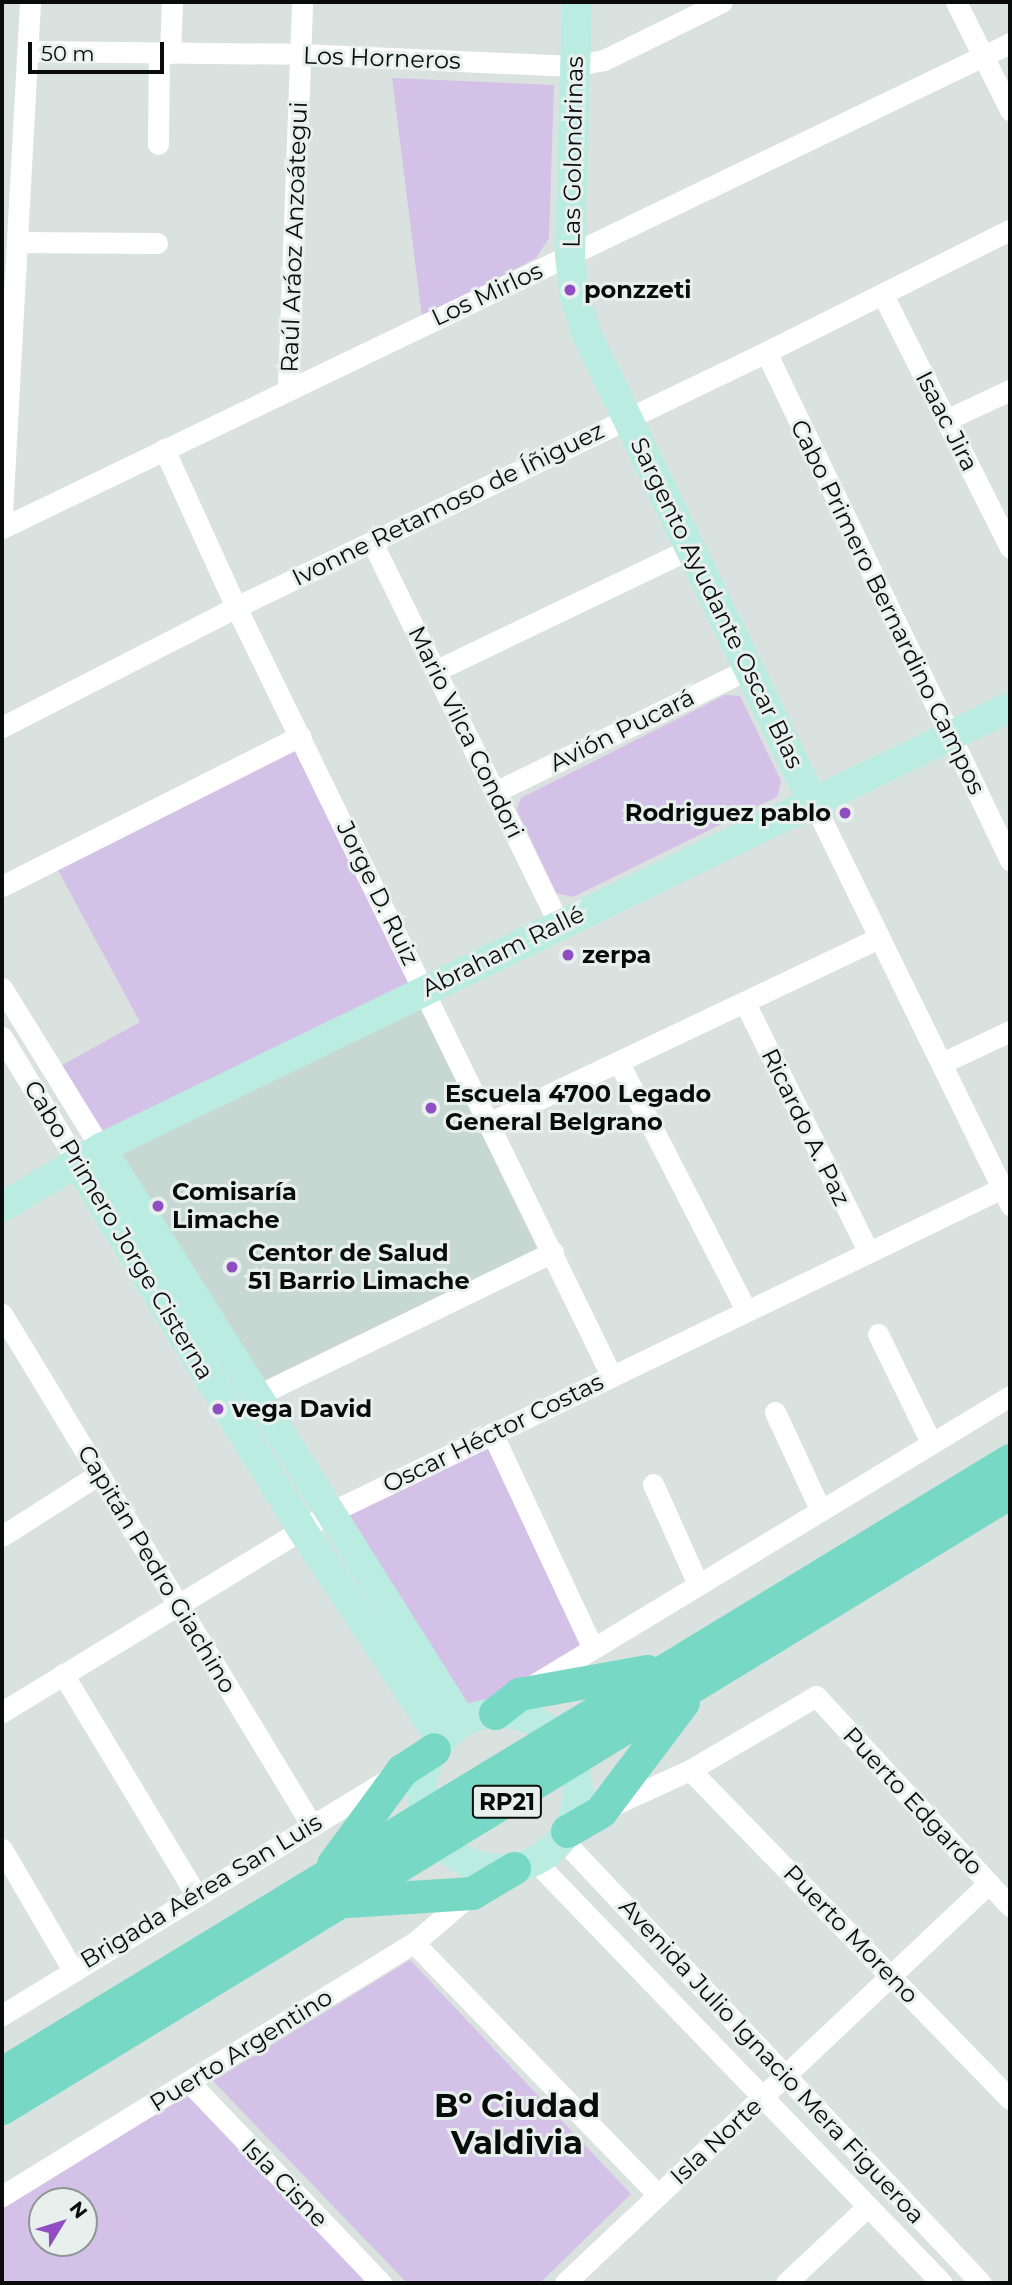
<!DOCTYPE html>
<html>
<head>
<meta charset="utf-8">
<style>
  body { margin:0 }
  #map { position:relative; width:1012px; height:2285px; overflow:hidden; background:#dae2e0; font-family:Montserrat,sans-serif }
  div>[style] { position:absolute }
  .built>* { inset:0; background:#c7d8d3 }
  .green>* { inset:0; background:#d4c1e7 }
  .street>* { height:21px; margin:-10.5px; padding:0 10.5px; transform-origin:10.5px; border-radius:10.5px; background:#fff }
  .secondary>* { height:30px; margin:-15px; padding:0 15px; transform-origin:15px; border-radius:15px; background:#bbece2 }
  .secondary>.ring { margin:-15px; padding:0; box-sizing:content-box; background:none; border:30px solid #bbece2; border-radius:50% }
  .primary>* { height:33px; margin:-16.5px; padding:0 16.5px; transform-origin:16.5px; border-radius:16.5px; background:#77d9c5 }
  .dots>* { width:19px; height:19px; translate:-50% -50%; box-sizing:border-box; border:4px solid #e7f0ed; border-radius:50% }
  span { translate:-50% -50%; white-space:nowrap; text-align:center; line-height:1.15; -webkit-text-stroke:6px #e7f0ed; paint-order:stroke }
  .shield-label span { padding:2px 5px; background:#e7f0ed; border:2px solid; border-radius:5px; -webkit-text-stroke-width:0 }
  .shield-label { font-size:23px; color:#090c0b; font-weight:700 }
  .street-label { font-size:24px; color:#090c0b }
  .poi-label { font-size:24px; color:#090c0b; font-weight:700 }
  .left { translate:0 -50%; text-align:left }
  .right { translate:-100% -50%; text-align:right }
  .district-label { font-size:32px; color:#090c0b; font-weight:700 }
  .frame { position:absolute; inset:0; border:4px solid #090c0b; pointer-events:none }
  .north { position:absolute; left:28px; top:2187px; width:70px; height:70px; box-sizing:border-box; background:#e7f0ed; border:2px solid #8e9593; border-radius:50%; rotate:52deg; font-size:19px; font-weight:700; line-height:28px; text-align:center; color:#090c0b }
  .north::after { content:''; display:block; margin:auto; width:24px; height:32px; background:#904ec2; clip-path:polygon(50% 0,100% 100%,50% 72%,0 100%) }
  .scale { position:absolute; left:28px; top:42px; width:136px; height:32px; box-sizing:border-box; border:4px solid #090c0b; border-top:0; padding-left:9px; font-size:21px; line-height:24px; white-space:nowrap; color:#090c0b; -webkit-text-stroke:5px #e7f0ed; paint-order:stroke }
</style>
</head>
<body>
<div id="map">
  <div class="built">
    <div style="clip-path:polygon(422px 997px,549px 1250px,258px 1390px,106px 1149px)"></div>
  </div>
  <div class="green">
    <div style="clip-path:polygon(392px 78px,554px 85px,549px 238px,536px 258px,422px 318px)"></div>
    <div style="clip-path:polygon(725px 695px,740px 696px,781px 781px,777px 797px,573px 897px,556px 893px,517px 810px,521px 798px)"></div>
    <div style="clip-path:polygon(299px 737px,424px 989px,102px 1144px,57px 1068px,140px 1022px,53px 861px)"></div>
    <div style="clip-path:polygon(491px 1437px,591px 1645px,494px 1710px,463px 1720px,331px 1512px)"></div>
    <div style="clip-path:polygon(410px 1960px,631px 2194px,540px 2283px,407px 2283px,213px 2081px)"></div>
    <div style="clip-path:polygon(evenodd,189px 2085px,379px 2283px,2px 2283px,2px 2198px,189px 2085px,42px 2201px,84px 2201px,84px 2243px,42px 2243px,42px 2201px)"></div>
  </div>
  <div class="street">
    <div style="left:956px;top:2px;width:121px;rotate:63.4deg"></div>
    <div style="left:28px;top:51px;width:272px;rotate:0.6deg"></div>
    <div style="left:300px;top:54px;width:273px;rotate:2.5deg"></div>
    <div style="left:573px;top:66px;width:32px;rotate:-11deg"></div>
    <div style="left:604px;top:60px;width:131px;rotate:-26.2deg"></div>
    <div style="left:170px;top:53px;width:51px;rotate:-87.8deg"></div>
    <div style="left:158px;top:144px;width:91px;rotate:-89.4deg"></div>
    <div style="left:17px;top:242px;width:140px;rotate:0.4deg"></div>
    <div style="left:883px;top:295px;width:283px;rotate:63.3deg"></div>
    <div style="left:766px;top:352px;width:564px;rotate:64.34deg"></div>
    <div style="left:288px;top:388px;width:386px;rotate:-87.9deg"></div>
    <div style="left:946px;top:420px;width:71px;rotate:-25.1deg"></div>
    <div style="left:164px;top:449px;width:174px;rotate:65.5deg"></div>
    <div style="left:236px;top:607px;width:855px;rotate:63.97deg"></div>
    <div style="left:2px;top:513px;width:512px;rotate:-86.86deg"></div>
    <div style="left:2px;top:528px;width:1119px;rotate:-25.69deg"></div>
    <div style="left:372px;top:542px;width:423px;rotate:63.9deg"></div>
    <div style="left:437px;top:670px;width:280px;rotate:-25.6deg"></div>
    <div style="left:2px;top:727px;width:263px;rotate:-27.1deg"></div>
    <div style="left:236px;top:607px;width:588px;rotate:-25.69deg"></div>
    <div style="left:766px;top:352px;width:273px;rotate:-26.6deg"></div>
    <div style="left:495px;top:792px;width:281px;rotate:-25.9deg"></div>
    <div style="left:813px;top:802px;width:449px;rotate:63.9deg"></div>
    <div style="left:2px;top:886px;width:334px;rotate:-26.7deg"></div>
    <div style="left:2px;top:988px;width:188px;rotate:58.3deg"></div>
    <div style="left:745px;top:1003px;width:277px;rotate:63.6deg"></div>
    <div style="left:2px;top:1037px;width:146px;rotate:59deg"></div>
    <div style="left:619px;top:1063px;width:278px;rotate:62.8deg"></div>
    <div style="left:942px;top:1063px;width:75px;rotate:-25.2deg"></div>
    <div style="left:491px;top:1122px;width:429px;rotate:-25.4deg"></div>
    <div style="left:2px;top:1314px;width:596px;rotate:58.79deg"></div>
    <div style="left:878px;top:1334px;width:120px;rotate:63.9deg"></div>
    <div style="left:256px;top:1396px;width:330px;rotate:-25.9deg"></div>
    <div style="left:775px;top:1412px;width:107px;rotate:65.1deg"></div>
    <div style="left:492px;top:1433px;width:235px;rotate:64.9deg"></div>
    <div style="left:653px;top:1484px;width:107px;rotate:65.8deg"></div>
    <div style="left:2px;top:1536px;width:115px;rotate:-32.6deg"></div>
    <div style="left:63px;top:1674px;width:256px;rotate:58.9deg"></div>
    <div style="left:533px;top:1685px;width:558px;rotate:-31.21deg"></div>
    <div style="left:2px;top:1712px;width:385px;rotate:-31.3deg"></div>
    <div style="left:331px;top:1512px;width:745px;rotate:-25.77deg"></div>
    <div style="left:690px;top:1770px;width:459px;rotate:45.8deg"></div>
    <div style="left:609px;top:1807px;width:89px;rotate:-24.6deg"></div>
    <div style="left:690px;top:1770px;width:146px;rotate:-30.4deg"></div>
    <div style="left:816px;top:1696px;width:286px;rotate:47.3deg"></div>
    <div style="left:562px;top:1839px;width:610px;rotate:46.66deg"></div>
    <div style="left:2px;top:1849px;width:139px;rotate:59.7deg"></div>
    <div style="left:535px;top:1861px;width:586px;rotate:46.04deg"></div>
    <div style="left:414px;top:1943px;width:351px;rotate:45.9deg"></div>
    <div style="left:2px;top:2015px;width:452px;rotate:-31.4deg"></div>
    <div style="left:189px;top:2082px;width:278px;rotate:46.3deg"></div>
    <div style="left:2px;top:2196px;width:483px;rotate:-31.6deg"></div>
    <div style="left:414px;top:1943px;width:77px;rotate:-40.8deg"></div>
    <div style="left:565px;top:2283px;width:583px;rotate:-43.33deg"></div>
    <div style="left:786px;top:2283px;width:112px;rotate:-43.2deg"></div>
  </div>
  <div class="secondary">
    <div style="left:577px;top:2px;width:253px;rotate:91.6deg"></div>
    <div style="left:570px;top:255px;width:39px;rotate:84deg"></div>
    <div style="left:574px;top:294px;width:43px;rotate:72.4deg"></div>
    <div style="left:587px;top:335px;width:519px;rotate:64.18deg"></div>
    <div style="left:101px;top:1148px;width:678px;rotate:57.83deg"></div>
    <div style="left:77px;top:1162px;width:429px;rotate:58.5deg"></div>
    <div style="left:301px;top:1528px;width:253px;rotate:56.4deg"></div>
    <div style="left:2px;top:1207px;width:115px;rotate:-30.8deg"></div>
    <div style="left:101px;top:1148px;width:1010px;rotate:-25.88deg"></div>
    <div class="ring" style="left:422px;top:1713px;width:126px;height:126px"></div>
  </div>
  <div class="primary">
    <div style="left:495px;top:1713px;width:31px;rotate:-38deg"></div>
    <div style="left:519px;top:1694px;width:130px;rotate:-10.2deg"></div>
    <div style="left:567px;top:1831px;width:39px;rotate:-30deg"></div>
    <div style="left:601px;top:1811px;width:136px;rotate:-53deg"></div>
    <div style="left:333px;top:1864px;width:117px;rotate:-53.7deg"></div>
    <div style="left:402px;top:1770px;width:38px;rotate:-33deg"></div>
    <div style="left:348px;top:1901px;width:124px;rotate:-3.7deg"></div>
    <div style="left:472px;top:1893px;width:49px;rotate:-30.8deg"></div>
    <div style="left:2px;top:2073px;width:1180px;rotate:-31.31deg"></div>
    <div style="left:2px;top:2108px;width:1181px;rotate:-31.43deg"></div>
  </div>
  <div class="dots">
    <div style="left:570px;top:290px;background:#904ec2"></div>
    <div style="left:845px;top:813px;background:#904ec2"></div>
    <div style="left:568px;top:955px;background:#904ec2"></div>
    <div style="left:431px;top:1108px;background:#904ec2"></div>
    <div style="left:158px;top:1206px;background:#904ec2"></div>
    <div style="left:232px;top:1267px;background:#904ec2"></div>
    <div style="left:218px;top:1409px;background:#904ec2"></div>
  </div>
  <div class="shield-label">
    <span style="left:507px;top:1802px">RP21</span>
  </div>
  <div class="street-label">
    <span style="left:382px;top:58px;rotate:2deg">Los Horneros</span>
    <span style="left:573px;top:152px;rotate:-89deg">Las Golondrinas</span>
    <span style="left:294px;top:237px;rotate:-88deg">Raúl Aráoz Anzoátegui</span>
    <span style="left:487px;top:294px;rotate:-25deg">Los Mirlos</span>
    <span style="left:947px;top:421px;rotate:63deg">Isaac Jira</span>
    <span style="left:448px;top:504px;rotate:-26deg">Ivonne Retamoso de Íñiguez</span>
    <span style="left:717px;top:603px;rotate:64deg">Sargento Ayudante Oscar Blas</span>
    <span style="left:888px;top:607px;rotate:64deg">Cabo Primero Bernardino Campos</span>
    <span style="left:622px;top:730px;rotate:-26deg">Avión Pucará</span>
    <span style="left:466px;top:732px;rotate:64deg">Mario Vilca Condori</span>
    <span style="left:378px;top:893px;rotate:64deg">Jorge D. Ruiz</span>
    <span style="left:503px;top:951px;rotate:-26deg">Abraham Rallé</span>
    <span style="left:806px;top:1127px;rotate:64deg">Ricardo A. Paz</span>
    <span style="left:119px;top:1230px;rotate:59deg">Cabo Primero Jorge Cisterna</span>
    <span style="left:493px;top:1433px;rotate:-26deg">Oscar Héctor Costas</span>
    <span style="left:157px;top:1569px;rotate:59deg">Capitán Pedro Giachino</span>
    <span style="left:913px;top:1801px;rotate:47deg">Puerto Edgardo</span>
    <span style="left:201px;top:1891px;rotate:-31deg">Brigada Aérea San Luis</span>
    <span style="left:851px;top:1934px;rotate:46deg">Puerto Moreno</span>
    <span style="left:241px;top:2050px;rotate:-32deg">Puerto Argentino</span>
    <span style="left:772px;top:2061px;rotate:47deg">Avenida Julio Ignacio Mera Figueroa</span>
    <span style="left:716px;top:2141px;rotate:-43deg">Isla Norte</span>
    <span style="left:285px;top:2183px;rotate:46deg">Isla Cisne</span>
  </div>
  <div class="poi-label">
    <span class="left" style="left:584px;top:290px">ponzzeti</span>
    <span class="right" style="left:831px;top:813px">Rodriguez pablo</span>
    <span class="left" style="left:582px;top:955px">zerpa</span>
    <span class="left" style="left:445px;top:1108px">Escuela 4700 Legado<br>General Belgrano</span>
    <span class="left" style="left:172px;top:1206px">Comisaría<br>Limache</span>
    <span class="left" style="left:248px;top:1267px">Centor de Salud<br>51 Barrio Limache</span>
    <span class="left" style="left:232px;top:1409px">vega David</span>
  </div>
  <div class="district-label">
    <span style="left:517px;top:2125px">Bº Ciudad<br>Valdivia</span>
  </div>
  <div class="frame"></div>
  <div class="north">N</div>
  <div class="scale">50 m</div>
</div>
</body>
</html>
